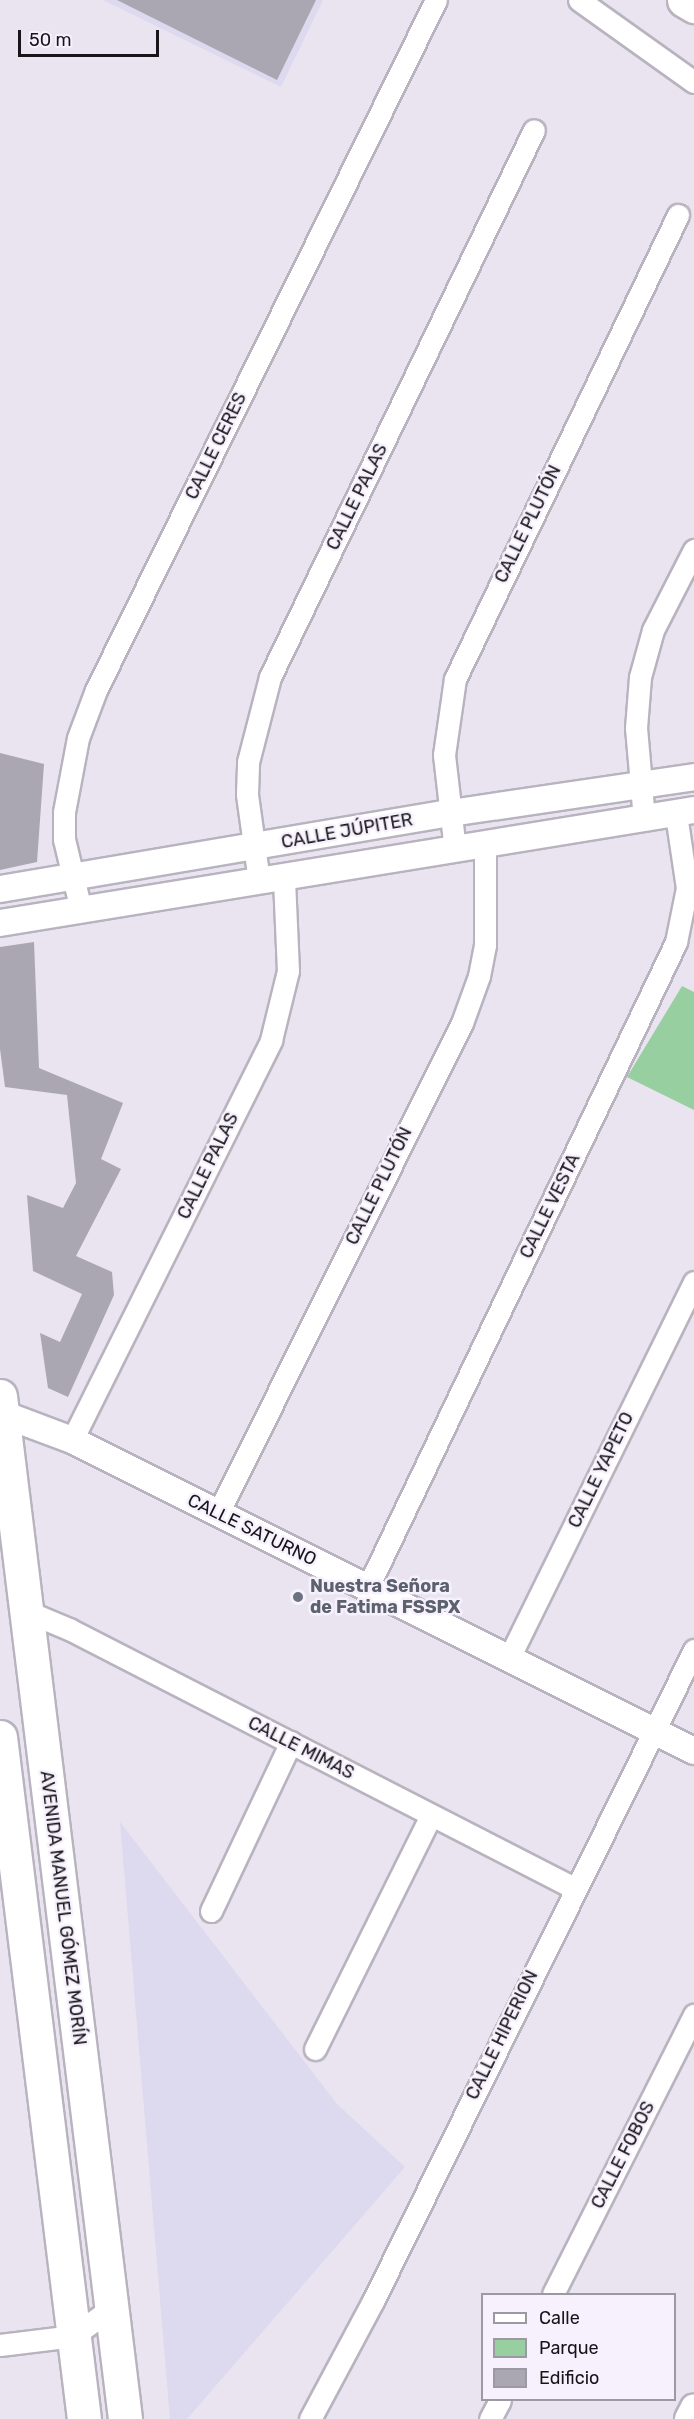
<!DOCTYPE html>
<html>
<head>
<meta charset="utf-8">
<style>
  body { margin:0 }
  #map { position:relative; width:694px; height:2419px; overflow:hidden; background:#e9e4f0; font-family:Rubik,sans-serif }
  div>[style] { position:absolute }
  .commercial>* { inset:0; background:#ddd9ef }
  .green>* { inset:0; background:#97cfa0 }
  .building>* { inset:0; background:#aaa7b2 }
  .roads { filter:drop-shadow(2px 0 #b8b3bf) drop-shadow(-2px 0 #b8b3bf) drop-shadow(0 2px #b8b3bf) drop-shadow(0 -2px #b8b3bf) }
  .minor>* { height:21px; margin:-10.5px; padding:0 10.5px; transform-origin:10.5px; border-radius:10.5px; background:#fff }
  .tertiary>* { height:26px; margin:-13px; padding:0 13px; transform-origin:13px; border-radius:13px; background:#fff }
  .primary>* { height:33px; margin:-16.5px; padding:0 16.5px; transform-origin:16.5px; border-radius:16.5px; background:#fff }
  .dots>* { width:16px; height:16px; translate:-50% -50%; box-sizing:border-box; border:3px solid #f6f1fd; border-radius:50% }
  span { translate:-50% -50%; white-space:nowrap; text-align:center; line-height:1.15; -webkit-text-stroke:5px #f6f1fd; paint-order:stroke }
  .street-label { font-size:18px; color:#171519 }
  .worship-label { font-size:18px; color:#5b616d; font-weight:700 }
  .left { translate:0 -50%; text-align:left }
  .legend { position:absolute; left:481px; top:2293px; width:195px; height:108px; box-sizing:border-box; background:#f6f1fd; border:2px solid #9d99a2; margin:0; padding:8px 10px; list-style:none; font-size:18px; color:#171519 }
  .legend li { display:flex; align-items:center; gap:12px; height:30px }
  .legend b { width:30px; border:2px solid #9d99a2 }
  .scale { position:absolute; left:18px; top:30px; width:141px; height:27px; box-sizing:border-box; border:3px solid #171519; border-top:0; padding-left:8px; font-size:18px; line-height:21px; white-space:nowrap; color:#171519; -webkit-text-stroke:4px #f6f1fd; paint-order:stroke }
</style>
</head>
<body>
<div id="map">
  <div class="commercial">
    <div style="clip-path:polygon(103px 0,323px 0,281px 87px)"></div>
    <div style="clip-path:polygon(120px 1822px,337px 2104px,405px 2167px,187px 2419px,170px 2419px)"></div>
  </div>
  <div class="green">
    <div style="clip-path:polygon(682px 986px,694px 992px,694px 1110px,627px 1077px)"></div>
  </div>
  <div class="building">
    <div style="clip-path:polygon(117px 0,316px 0,277px 80px)"></div>
    <div style="clip-path:polygon(0 753px,44px 764px,37px 862px,0 870px)"></div>
    <div style="clip-path:polygon(34px 942px,39px 1068px,123px 1103px,101px 1159px,121px 1169px,76px 1256px,112px 1272px,114px 1295px,68px 1397px,48px 1388px,40px 1333px,60px 1342px,82px 1294px,33px 1271px,27px 1195px,63px 1208px,76px 1183px,67px 1095px,5px 1087px,0 1049px,0 947px)"></div>
  </div>
  <div class="roads">
    <div class="minor">
      <div style="left:579px;top:0;width:141px;rotate:35.5deg"></div>
      <div style="left:644px;top:819px;width:91px;rotate:-95deg"></div>
      <div style="left:636px;top:728px;width:51px;rotate:-85.5deg"></div>
      <div style="left:640px;top:677px;width:49px;rotate:-74.5deg"></div>
      <div style="left:653px;top:630px;width:90px;rotate:-62.9deg"></div>
      <div style="left:455px;top:850px;width:96px;rotate:-96.6deg"></div>
      <div style="left:444px;top:755px;width:77px;rotate:-81.8deg"></div>
      <div style="left:455px;top:679px;width:515px;rotate:-64.33deg"></div>
      <div style="left:259px;top:881px;width:88px;rotate:-97.9deg"></div>
      <div style="left:247px;top:794px;width:32px;rotate:-88deg"></div>
      <div style="left:248px;top:762px;width:88px;rotate:-75.5deg"></div>
      <div style="left:270px;top:677px;width:607px;rotate:-64.24deg"></div>
      <div style="left:81px;top:910px;width:73px;rotate:-103.5deg"></div>
      <div style="left:64px;top:839px;width:27px;rotate:-90deg"></div>
      <div style="left:64px;top:812px;width:75px;rotate:-79.3deg"></div>
      <div style="left:78px;top:738px;width:51px;rotate:-69.4deg"></div>
      <div style="left:96px;top:690px;width:769px;rotate:-63.77deg"></div>
      <div style="left:72px;top:1440px;width:447px;rotate:-63.5deg"></div>
      <div style="left:271px;top:1040px;width:71px;rotate:-76.2deg"></div>
      <div style="left:288px;top:971px;width:93px;rotate:-92.5deg"></div>
      <div style="left:218px;top:1513px;width:547px;rotate:-63.53deg"></div>
      <div style="left:462px;top:1023px;width:50px;rotate:-70.1deg"></div>
      <div style="left:479px;top:976px;width:32px;rotate:-79deg"></div>
      <div style="left:485px;top:945px;width:100px;rotate:-90deg"></div>
      <div style="left:368px;top:1587px;width:715px;rotate:-64.47deg"></div>
      <div style="left:676px;top:942px;width:55px;rotate:-78.5deg"></div>
      <div style="left:687px;top:888px;width:75px;rotate:-98.5deg"></div>
      <div style="left:26px;top:1611px;width:47px;rotate:22.7deg"></div>
      <div style="left:69px;top:1629px;width:568px;rotate:27.15deg"></div>
      <div style="left:509px;top:1658px;width:419px;rotate:-63.8deg"></div>
      <div style="left:211px;top:1911px;width:187px;rotate:-64.7deg"></div>
      <div style="left:315px;top:2049px;width:261px;rotate:-63.6deg"></div>
      <div style="left:553px;top:2294px;width:313px;rotate:-63.2deg"></div>
      <div style="left:0;top:2345px;width:74px;rotate:-7deg"></div>
      <div style="left:73px;top:2336px;width:49px;rotate:-35.9deg"></div>
      <div style="left:310px;top:2419px;width:134px;rotate:-61.9deg"></div>
      <div style="left:373px;top:2301px;width:726px;rotate:-63.75deg"></div>
      <div style="left:490px;top:2419px;width:21px;rotate:-62deg"></div>
    </div>
    <div class="tertiary">
      <div style="left:0;top:889px;width:457px;rotate:-9.6deg"></div>
      <div style="left:451px;top:813px;width:246px;rotate:-8.4deg"></div>
      <div style="left:0;top:923px;width:703px;rotate:-9.25deg"></div>
      <div style="left:0;top:1413px;width:77px;rotate:20.6deg"></div>
      <div style="left:72px;top:1440px;width:695px;rotate:26.57deg"></div>
      <div style="left:688px;top:2419px;width:13px;rotate:-63deg"></div>
    </div>
    <div class="primary">
      <div style="left:684px;top:0;width:12px;rotate:31deg"></div>
      <div style="left:0;top:1396px;width:1031px;rotate:83.03deg"></div>
      <div style="left:0;top:1737px;width:687px;rotate:82.98deg"></div>
    </div>
  </div>
  <div class="dots">
    <div style="left:298px;top:1597px;background:#6b7280"></div>
  </div>
  <div class="street-label">
    <span style="left:216px;top:446px;rotate:-64deg">CALLE CERES</span>
    <span style="left:357px;top:497px;rotate:-64deg">CALLE PALAS</span>
    <span style="left:528px;top:524px;rotate:-64deg">CALLE PLUTÓN</span>
    <span style="left:347px;top:831px;rotate:-10deg">CALLE JÚPITER</span>
    <span style="left:208px;top:1166px;rotate:-64deg">CALLE PALAS</span>
    <span style="left:379px;top:1186px;rotate:-64deg">CALLE PLUTÓN</span>
    <span style="left:550px;top:1206px;rotate:-64deg">CALLE VESTA</span>
    <span style="left:601px;top:1470px;rotate:-64deg">CALLE YAPETO</span>
    <span style="left:252px;top:1530px;rotate:26deg">CALLE SATURNO</span>
    <span style="left:301px;top:1748px;rotate:27deg">CALLE MIMAS</span>
    <span style="left:63px;top:1908px;rotate:83deg">AVENIDA MANUEL GÓMEZ MORÍN</span>
    <span style="left:502px;top:2035px;rotate:-64deg">CALLE HIPERION</span>
    <span style="left:623px;top:2155px;rotate:-63deg">CALLE FOBOS</span>
  </div>
  <div class="worship-label">
    <span class="left" style="left:310px;top:1597px">Nuestra Señora<br>de Fatima FSSPX</span>
  </div>
  <ul class="legend">
  <li><b style="height:8px;background:#fff"></b>Calle</li>
  <li><b style="height:16px;background:#97cfa0"></b>Parque</li>
  <li><b style="height:16px;background:#aaa7b2"></b>Edificio</li>
  </ul>
  <div class="scale">50 m</div>
</div>
</body>
</html>
